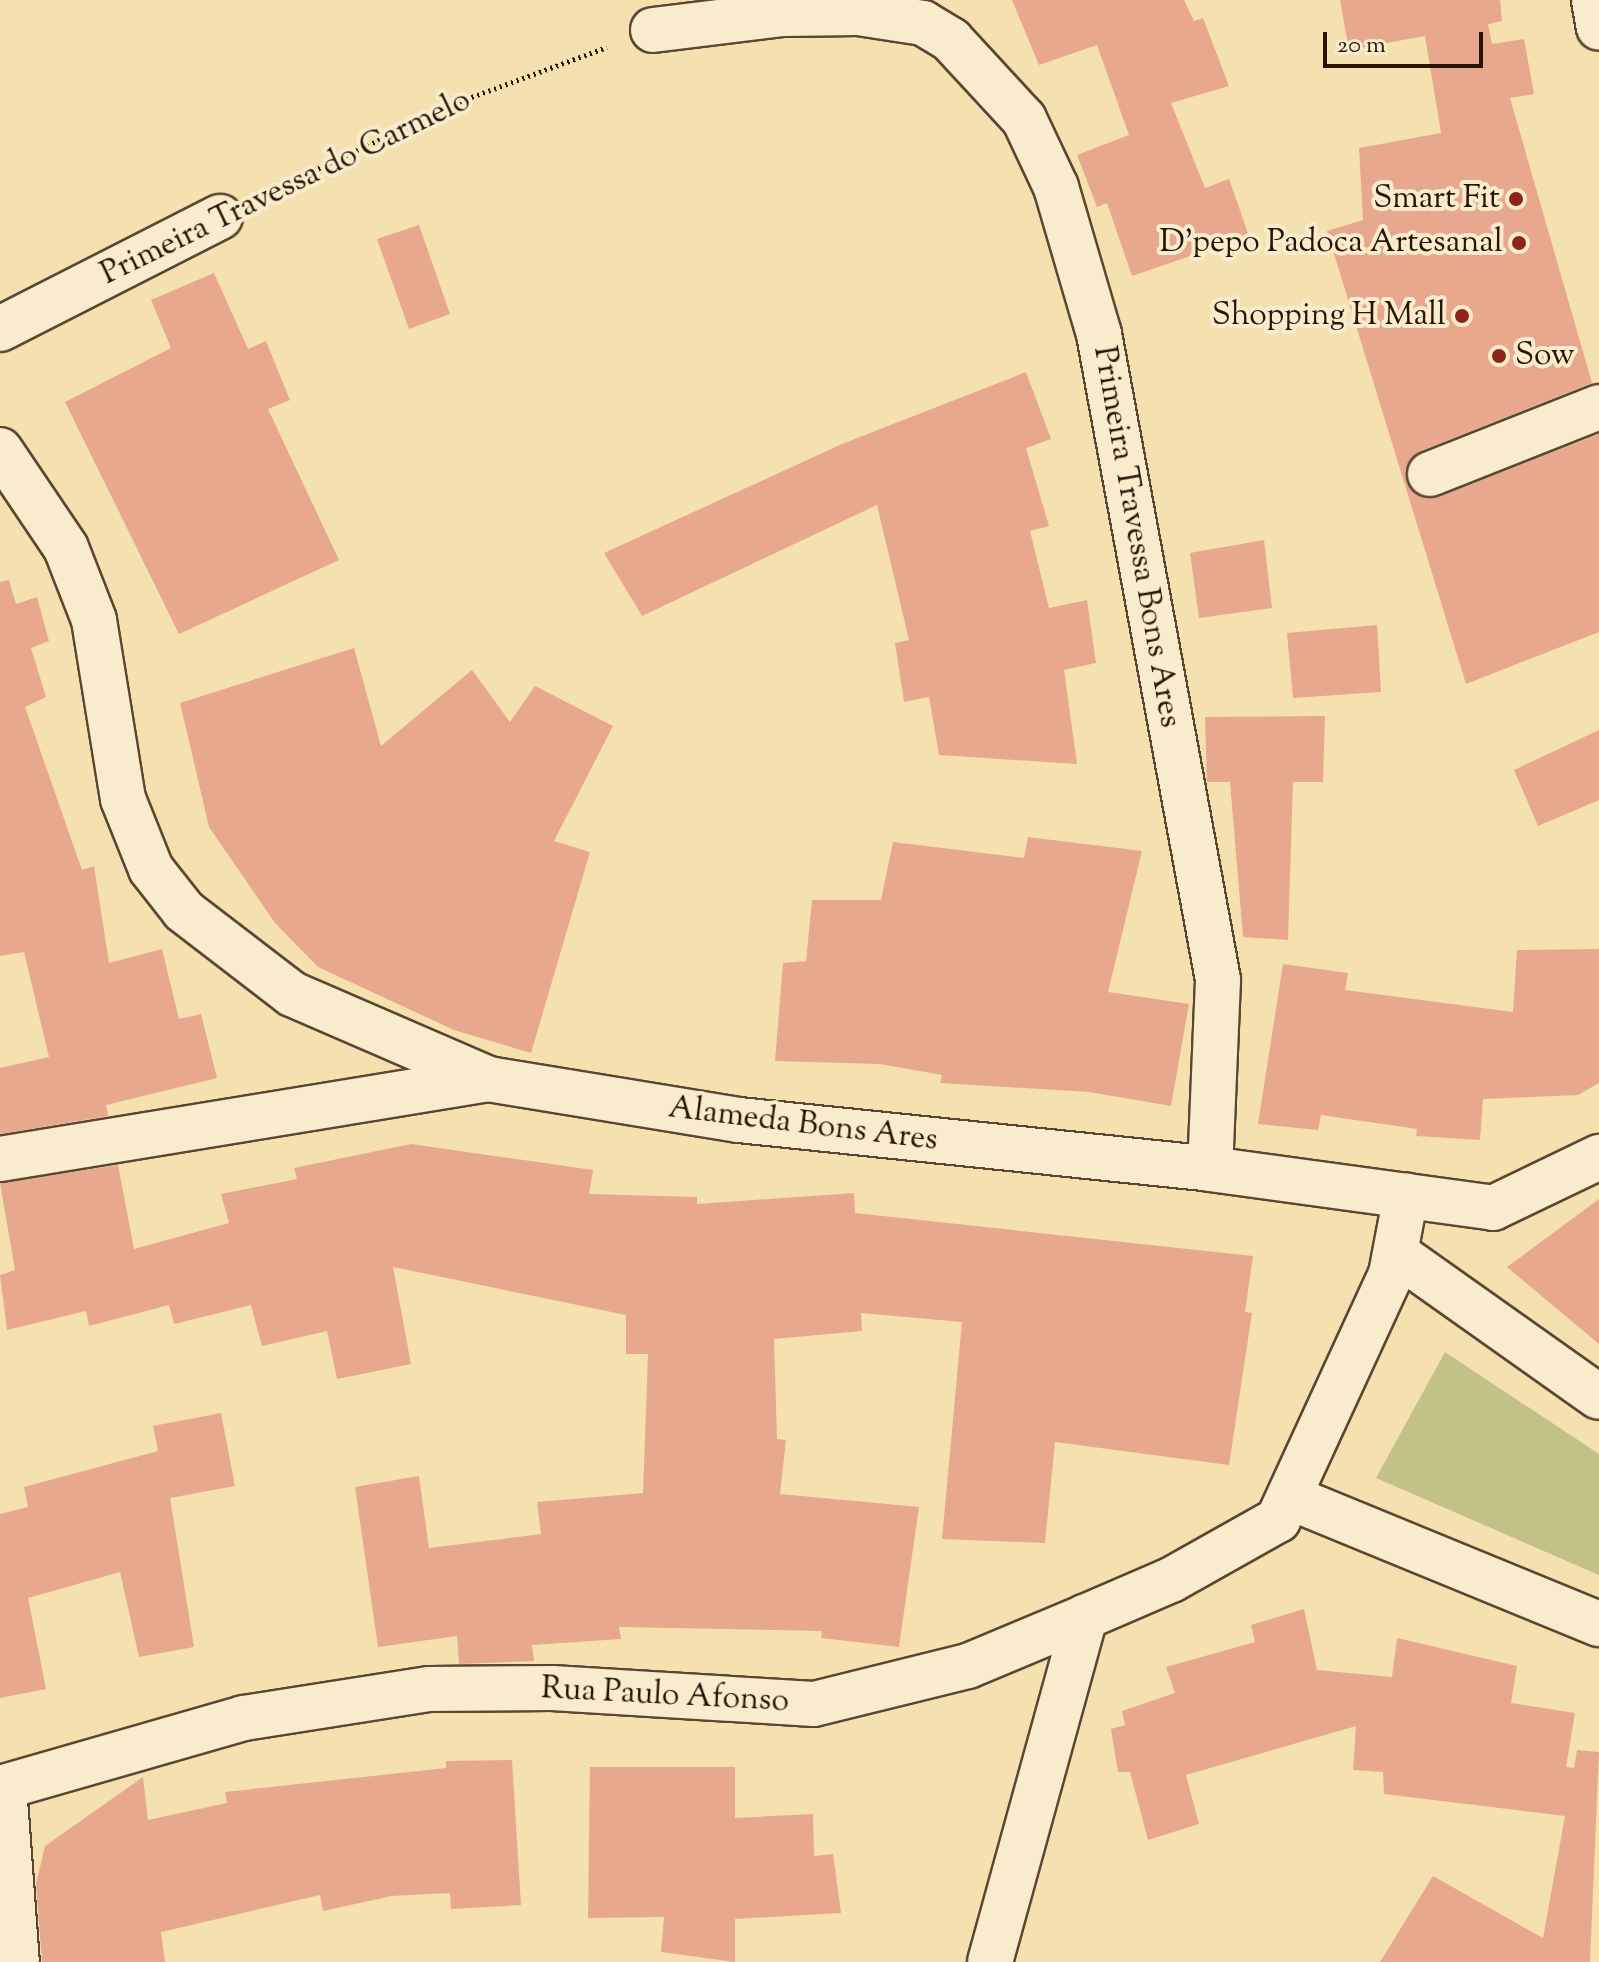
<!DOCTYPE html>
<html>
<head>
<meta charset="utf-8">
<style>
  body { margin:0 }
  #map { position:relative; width:1599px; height:1962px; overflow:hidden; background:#f5e1b0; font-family:"Sorts Mill Goudy",serif }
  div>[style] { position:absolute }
  .green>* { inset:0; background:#c2c187 }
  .building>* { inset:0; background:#e8a88d }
  .path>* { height:5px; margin-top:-2.5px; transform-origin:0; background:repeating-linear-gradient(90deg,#281407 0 2px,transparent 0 6px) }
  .roads { filter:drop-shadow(2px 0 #5b4731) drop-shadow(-2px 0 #5b4731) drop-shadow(0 2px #5b4731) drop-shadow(0 -2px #5b4731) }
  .minor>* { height:44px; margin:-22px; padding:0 22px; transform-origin:22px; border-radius:22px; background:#f8eccc }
  .dots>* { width:22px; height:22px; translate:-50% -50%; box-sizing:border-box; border:4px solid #f8eccc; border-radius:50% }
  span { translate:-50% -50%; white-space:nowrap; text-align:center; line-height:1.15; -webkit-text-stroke:8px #f8eccc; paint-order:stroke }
  .street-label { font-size:32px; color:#281407 }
  .poi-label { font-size:32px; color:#281407 }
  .right { translate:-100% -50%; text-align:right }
  .left { translate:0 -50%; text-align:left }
  .scale { position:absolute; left:1323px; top:32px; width:160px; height:36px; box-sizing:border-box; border:4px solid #281407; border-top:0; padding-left:10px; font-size:24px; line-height:28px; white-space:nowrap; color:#281407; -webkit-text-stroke:6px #f8eccc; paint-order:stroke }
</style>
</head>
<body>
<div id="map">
  <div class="green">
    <div style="clip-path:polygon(1445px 1352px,1599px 1454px,1599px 1575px,1376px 1478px)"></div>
  </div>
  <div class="building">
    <div style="clip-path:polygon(1012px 0,1184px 0,1194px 21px,1203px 18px,1229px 86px,1171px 103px,1205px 188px,1229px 179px,1249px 236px,1132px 276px,1107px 203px,1097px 207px,1077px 155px,1129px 135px,1097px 45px,1039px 65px)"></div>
    <div style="clip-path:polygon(1340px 0,1500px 0,1502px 21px,1488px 24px,1492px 44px,1524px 39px,1534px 94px,1510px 98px,1592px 383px,1421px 451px,1405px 470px,1414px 493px,1438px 497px,1599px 434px,1599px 632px,1466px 684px,1327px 231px,1363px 220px,1359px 148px,1441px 133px,1425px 36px,1349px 50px)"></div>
    <div style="clip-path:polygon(419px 225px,450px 314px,409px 329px,377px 239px)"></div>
    <div style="clip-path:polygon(214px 273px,248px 349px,266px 341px,290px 400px,268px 409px,339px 560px,179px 634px,65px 402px,171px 348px,151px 300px)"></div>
    <div style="clip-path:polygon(1026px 372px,1051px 439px,1026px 448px,1049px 526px,1030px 531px,1049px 608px,1087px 600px,1096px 663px,1064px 670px,1077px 764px,939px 755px,929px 697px,904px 702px,895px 643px,909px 640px,877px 505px,642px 616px,604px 553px,842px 444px)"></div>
    <div style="clip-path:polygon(1264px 540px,1272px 608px,1199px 618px,1190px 553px)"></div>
    <div style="clip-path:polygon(9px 580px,16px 604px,37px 597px,49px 641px,31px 648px,46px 697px,25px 707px,82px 870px,94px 866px,109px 963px,162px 949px,179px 1019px,201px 1014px,217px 1078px,106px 1105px,108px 1116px,0 1134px,0 1068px,49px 1057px,24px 952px,0 956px,0 582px)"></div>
    <div style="clip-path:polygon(1377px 625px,1381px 692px,1293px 698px,1287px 633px)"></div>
    <div style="clip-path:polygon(354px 648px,381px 746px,472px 670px,510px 722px,535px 686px,613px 726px,554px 841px,590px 852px,531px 1053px,454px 1030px,318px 967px,275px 923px,209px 827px,180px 703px)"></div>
    <div style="clip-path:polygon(1325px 716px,1323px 782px,1293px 782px,1288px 940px,1243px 937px,1230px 782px,1207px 782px,1205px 717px)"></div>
    <div style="clip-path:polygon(1599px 730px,1599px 800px,1538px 826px,1514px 770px)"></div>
    <div style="clip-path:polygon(1028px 837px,1142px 851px,1108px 992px,1189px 1004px,1171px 1106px,1089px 1092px,940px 1083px,942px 1075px,880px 1064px,775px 1061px,783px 963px,806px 961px,812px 900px,881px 900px,893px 842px,1024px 858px)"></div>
    <div style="clip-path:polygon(1599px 949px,1599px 1083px,1578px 1095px,1483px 1099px,1480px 1140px,1416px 1136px,1417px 1129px,1321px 1115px,1318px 1130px,1258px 1124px,1283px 964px,1348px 973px,1345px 990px,1513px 1012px,1517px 950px)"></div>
    <div style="clip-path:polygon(411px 1144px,593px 1170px,589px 1194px,697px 1197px,697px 1204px,854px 1193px,855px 1213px,1253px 1256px,1245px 1312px,1252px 1313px,1229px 1465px,1055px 1442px,1045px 1543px,942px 1539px,962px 1322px,861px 1313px,862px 1331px,774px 1339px,777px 1439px,786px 1440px,780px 1494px,919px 1507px,899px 1647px,821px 1638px,822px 1631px,619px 1627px,621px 1639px,532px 1645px,534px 1661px,459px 1664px,457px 1636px,378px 1647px,355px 1487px,419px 1476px,429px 1548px,541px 1534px,537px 1502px,643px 1493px,648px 1354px,626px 1354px,626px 1315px,393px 1267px,411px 1364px,337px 1379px,327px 1331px,262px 1346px,251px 1305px,174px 1324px,169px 1305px,89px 1326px,86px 1311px,7px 1330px,0 1275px,15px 1270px,0 1183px,118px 1165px,134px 1249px,229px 1223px,221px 1194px,297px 1179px,294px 1168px)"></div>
    <div style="clip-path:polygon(1599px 1199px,1599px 1344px,1507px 1267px)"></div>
    <div style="clip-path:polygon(221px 1413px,235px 1486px,170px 1498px,194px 1647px,139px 1657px,120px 1572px,28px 1598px,46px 1689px,0 1698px,0 1514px,28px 1507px,24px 1487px,158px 1451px,153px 1426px)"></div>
    <div style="clip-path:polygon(1304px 1609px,1317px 1670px,1392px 1677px,1397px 1638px,1517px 1666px,1511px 1703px,1575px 1713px,1566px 1767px,1574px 1768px,1577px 1750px,1599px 1752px,1590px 1962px,1380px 1962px,1433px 1876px,1543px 1938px,1565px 1816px,1384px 1794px,1383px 1772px,1353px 1770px,1356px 1726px,1186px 1775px,1199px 1824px,1148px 1840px,1130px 1772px,1118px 1772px,1111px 1729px,1125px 1725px,1122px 1711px,1175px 1693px,1166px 1667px,1255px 1642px,1251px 1625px)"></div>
    <div style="clip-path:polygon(512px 1760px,521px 1905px,451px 1909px,450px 1893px,392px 1896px,323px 1911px,320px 1895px,161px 1932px,165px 1962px,42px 1962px,36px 1884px,45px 1846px,143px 1777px,148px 1820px,227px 1803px,225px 1792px,446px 1768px,446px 1761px)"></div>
    <div style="clip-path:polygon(590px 1767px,735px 1767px,735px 1818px,813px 1814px,814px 1856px,833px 1854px,841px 1913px,735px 1919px,735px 1962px,661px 1952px,664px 1917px,588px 1918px)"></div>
  </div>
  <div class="path">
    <div style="left:264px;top:194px;width:223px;rotate:-25.2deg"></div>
    <div style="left:466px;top:99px;width:150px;rotate:-20.2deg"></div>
  </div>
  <div class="roads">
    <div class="minor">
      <div style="left:1594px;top:0;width:28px;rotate:80deg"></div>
      <div style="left:653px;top:30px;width:131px;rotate:-7deg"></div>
      <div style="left:783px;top:14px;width:75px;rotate:-0.8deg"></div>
      <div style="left:858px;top:13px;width:66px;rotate:8.7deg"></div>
      <div style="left:923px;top:23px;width:33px;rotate:31deg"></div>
      <div style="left:951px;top:40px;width:108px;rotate:47.3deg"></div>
      <div style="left:1024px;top:119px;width:75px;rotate:64.8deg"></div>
      <div style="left:1056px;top:187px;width:153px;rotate:73.7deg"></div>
      <div style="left:1099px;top:334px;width:657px;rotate:79.56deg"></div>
      <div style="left:1218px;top:980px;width:189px;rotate:92.4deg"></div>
      <div style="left:0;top:329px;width:247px;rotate:-27deg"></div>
      <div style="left:0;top:450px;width:118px;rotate:56deg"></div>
      <div style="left:66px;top:548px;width:77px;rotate:68.7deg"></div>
      <div style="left:94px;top:620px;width:181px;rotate:80.8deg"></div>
      <div style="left:123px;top:799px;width:75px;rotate:68.2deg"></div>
      <div style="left:151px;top:869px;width:53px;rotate:51.8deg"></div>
      <div style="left:184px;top:911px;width:136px;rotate:37.5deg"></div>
      <div style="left:292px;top:994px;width:214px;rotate:23.4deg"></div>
      <div style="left:1430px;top:474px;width:182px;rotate:-21.6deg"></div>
      <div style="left:0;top:1159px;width:495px;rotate:-9.3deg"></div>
      <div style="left:488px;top:1079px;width:254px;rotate:9.3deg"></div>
      <div style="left:739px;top:1120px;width:474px;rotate:5.9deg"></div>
      <div style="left:1210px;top:1169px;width:286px;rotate:7.8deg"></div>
      <div style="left:1493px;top:1208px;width:118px;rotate:-25.7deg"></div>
      <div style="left:1397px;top:1254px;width:247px;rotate:35.3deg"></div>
      <div style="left:1294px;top:1499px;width:330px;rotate:22.3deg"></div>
      <div style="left:4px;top:1787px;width:175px;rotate:85.8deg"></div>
      <div style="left:0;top:1788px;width:254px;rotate:-16deg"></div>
      <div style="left:244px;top:1718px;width:187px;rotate:-8.9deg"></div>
      <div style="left:429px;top:1689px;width:123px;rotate:-0.5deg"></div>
      <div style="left:552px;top:1688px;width:262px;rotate:3.5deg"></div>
      <div style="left:814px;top:1704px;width:159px;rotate:-13.9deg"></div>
      <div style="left:968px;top:1666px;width:127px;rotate:-22.7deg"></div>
      <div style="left:1085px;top:1617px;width:94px;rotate:-23.3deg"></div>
      <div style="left:1171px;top:1580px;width:123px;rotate:-29.3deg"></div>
      <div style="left:1278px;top:1520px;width:271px;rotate:-65.3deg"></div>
      <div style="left:1391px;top:1274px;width:80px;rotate:-79.2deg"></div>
      <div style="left:990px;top:1962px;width:358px;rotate:-74.6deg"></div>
    </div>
  </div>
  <div class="dots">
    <div style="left:1516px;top:199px;background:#8f2418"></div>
    <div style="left:1519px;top:243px;background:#8f2418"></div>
    <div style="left:1462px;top:316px;background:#8f2418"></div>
    <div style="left:1499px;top:356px;background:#8f2418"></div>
  </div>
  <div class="street-label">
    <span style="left:286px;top:188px;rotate:-26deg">Primeira Travessa do Carmelo</span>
    <span style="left:1136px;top:537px;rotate:80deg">Primeira Travessa Bons Ares</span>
    <span style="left:803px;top:1125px;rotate:7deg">Alameda Bons Ares</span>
    <span style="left:665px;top:1696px;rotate:3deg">Rua Paulo Afonso</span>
  </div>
  <div class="poi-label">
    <span class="right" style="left:1500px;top:199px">Smart Fit</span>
    <span class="right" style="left:1503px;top:243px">D'pepo Padoca Artesanal</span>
    <span class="right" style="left:1446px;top:316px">Shopping H Mall</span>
    <span class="left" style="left:1515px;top:356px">Sow</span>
  </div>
  <div class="scale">20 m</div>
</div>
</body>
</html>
